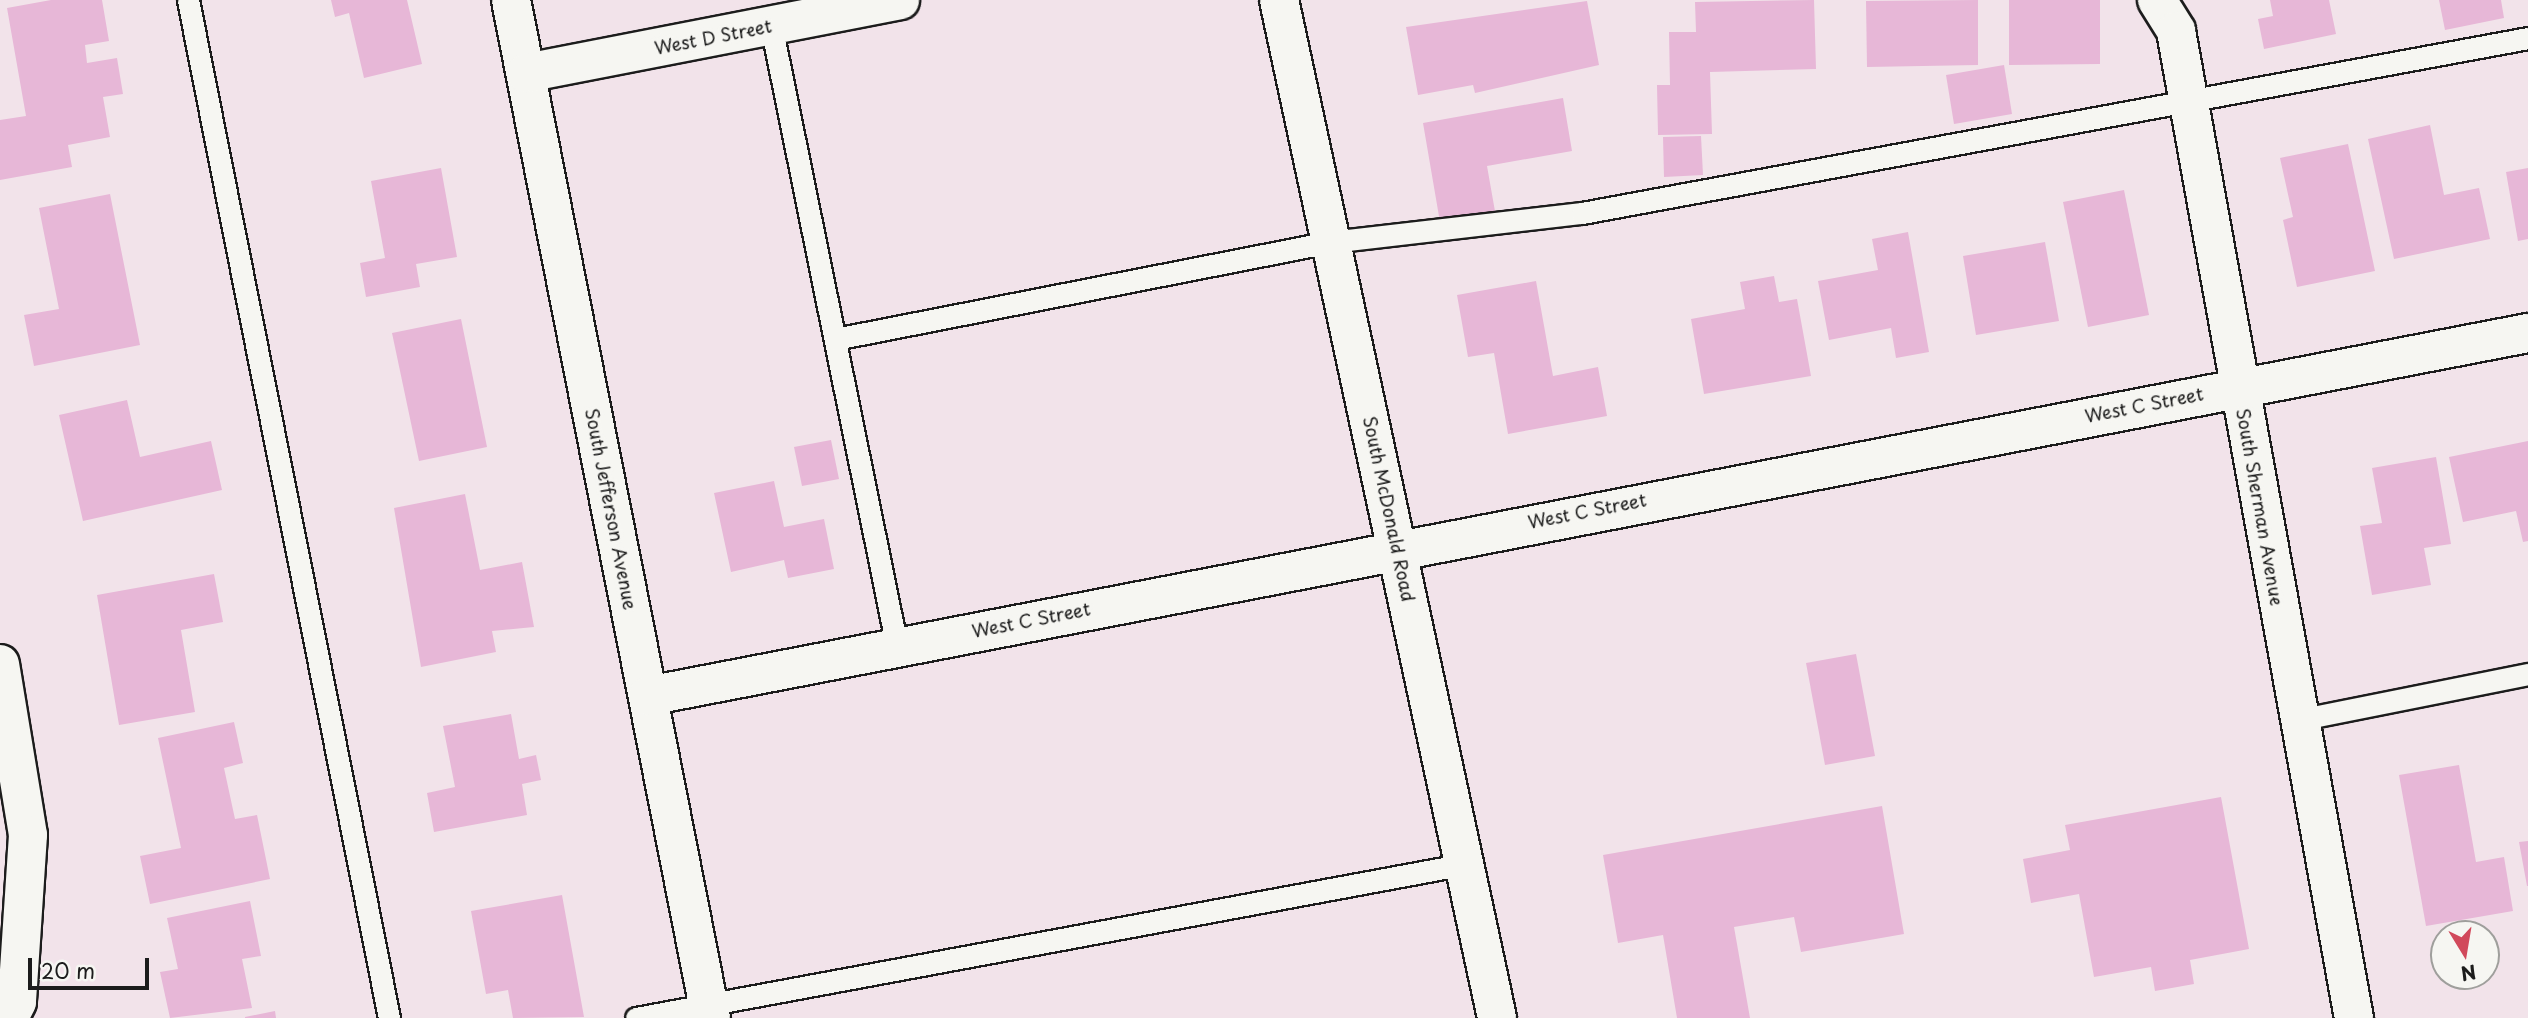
<!DOCTYPE html>
<html>
<head>
<meta charset="utf-8">
<style>
  body { margin:0 }
  #map { position:relative; width:2528px; height:1018px; overflow:hidden; background:#f2e3ea; font-family:"Playpen Sans",sans-serif }
  div>[style] { position:absolute }
  .building>* { inset:0; background:#e7b7d7 }
  .roads { filter:drop-shadow(2px 0 #1c1c1c) drop-shadow(-2px 0 #1c1c1c) drop-shadow(0 2px #1c1c1c) drop-shadow(0 -2px #1c1c1c) }
  .lane>* { height:21px; margin:-10.5px; padding:0 10.5px; transform-origin:10.5px; border-radius:10.5px; background:#f6f6f2 }
  .street>* { height:38px; margin:-19px; padding:0 19px; transform-origin:19px; border-radius:19px; background:#f6f6f2 }
  .secondary>* { height:38px; margin:-19px; padding:0 19px; transform-origin:19px; border-radius:19px; background:#f6f6f2 }
  span { translate:-50% -50%; white-space:nowrap; text-align:center; line-height:1.15; -webkit-text-stroke:7px #f6f6f2; paint-order:stroke }
  .street-label { font-size:18px; color:#1c1c1c }
  .north { position:absolute; left:2430px; top:920px; width:70px; height:70px; box-sizing:border-box; background:#f6f6f2; border:2px solid #9f9f9c; border-radius:50%; rotate:169deg; font-size:19px; font-weight:700; line-height:28px; text-align:center; color:#1c1c1c }
  .north::after { content:''; display:block; margin:auto; width:24px; height:32px; background:#d1495b; clip-path:polygon(50% 0,100% 100%,50% 72%,0 100%) }
  .scale { position:absolute; left:28px; top:958px; width:121px; height:32px; box-sizing:border-box; border:4px solid #1c1c1c; border-top:0; padding-left:9px; font-size:21px; line-height:24px; white-space:nowrap; color:#1c1c1c; -webkit-text-stroke:5px #f6f6f2; paint-order:stroke }
</style>
</head>
<body>
<div id="map">
  <div class="building">
    <div style="clip-path:polygon(51px 0,102px 0,109px 41px,85px 45px,87px 63px,117px 58px,123px 94px,103px 97px,110px 137px,68px 145px,72px 167px,0 180px,0 120px,26px 116px,7px 8px)"></div>
    <div style="clip-path:polygon(331px 0,407px 0,422px 64px,364px 78px,349px 13px,335px 17px)"></div>
    <div style="clip-path:polygon(1814px 0,1816px 69px,1710px 72px,1712px 134px,1658px 135px,1657px 85px,1670px 85px,1669px 32px,1696px 32px,1695px 2px)"></div>
    <div style="clip-path:polygon(1978px 0,1978px 65px,1867px 67px,1866px 1px)"></div>
    <div style="clip-path:polygon(2009px 0,2100px 0,2100px 64px,2009px 65px)"></div>
    <div style="clip-path:polygon(2270px 0,2329px 0,2336px 34px,2264px 49px,2258px 19px,2273px 16px)"></div>
    <div style="clip-path:polygon(2439px 0,2501px 0,2504px 18px,2445px 30px)"></div>
    <div style="clip-path:polygon(1587px 1px,1599px 65px,1475px 93px,1473px 85px,1418px 95px,1406px 27px)"></div>
    <div style="clip-path:polygon(2004px 65px,2012px 114px,1954px 124px,1946px 75px)"></div>
    <div style="clip-path:polygon(1563px 98px,1572px 151px,1487px 166px,1496px 217px,1441px 228px,1423px 123px)"></div>
    <div style="clip-path:polygon(2430px 125px,2444px 195px,2479px 188px,2490px 239px,2394px 259px,2368px 139px)"></div>
    <div style="clip-path:polygon(1701px 136px,1703px 175px,1664px 177px,1663px 137px)"></div>
    <div style="clip-path:polygon(2348px 144px,2375px 271px,2297px 287px,2283px 220px,2293px 217px,2280px 158px)"></div>
    <div style="clip-path:polygon(441px 168px,457px 257px,416px 264px,420px 287px,366px 297px,360px 263px,385px 258px,371px 181px)"></div>
    <div style="clip-path:polygon(2528px 168px,2528px 239px,2518px 241px,2506px 172px)"></div>
    <div style="clip-path:polygon(2124px 190px,2149px 315px,2088px 327px,2063px 202px)"></div>
    <div style="clip-path:polygon(110px 194px,140px 345px,34px 366px,24px 315px,59px 309px,39px 208px)"></div>
    <div style="clip-path:polygon(1908px 232px,1929px 352px,1896px 358px,1891px 328px,1829px 340px,1818px 281px,1878px 270px,1872px 239px)"></div>
    <div style="clip-path:polygon(2045px 242px,2059px 321px,1976px 335px,1963px 256px)"></div>
    <div style="clip-path:polygon(1774px 276px,1779px 302px,1797px 299px,1811px 376px,1704px 394px,1691px 319px,1745px 309px,1740px 282px)"></div>
    <div style="clip-path:polygon(1536px 281px,1553px 376px,1598px 367px,1607px 416px,1508px 434px,1494px 353px,1468px 357px,1457px 295px)"></div>
    <div style="clip-path:polygon(461px 319px,487px 447px,419px 461px,392px 333px)"></div>
    <div style="clip-path:polygon(127px 400px,140px 457px,211px 441px,222px 490px,83px 521px,59px 415px)"></div>
    <div style="clip-path:polygon(831px 440px,839px 479px,802px 486px,794px 447px)"></div>
    <div style="clip-path:polygon(2528px 441px,2528px 541px,2523px 542px,2516px 511px,2463px 522px,2449px 457px)"></div>
    <div style="clip-path:polygon(2436px 457px,2451px 544px,2424px 548px,2431px 585px,2372px 595px,2360px 526px,2382px 523px,2372px 468px)"></div>
    <div style="clip-path:polygon(774px 481px,784px 527px,824px 519px,834px 569px,788px 578px,784px 560px,731px 572px,714px 493px)"></div>
    <div style="clip-path:polygon(465px 494px,480px 570px,522px 562px,534px 627px,492px 631px,496px 652px,421px 667px,394px 508px)"></div>
    <div style="clip-path:polygon(214px 574px,223px 622px,181px 630px,195px 712px,119px 725px,97px 595px)"></div>
    <div style="clip-path:polygon(1856px 654px,1875px 756px,1825px 765px,1806px 663px)"></div>
    <div style="clip-path:polygon(511px 714px,519px 759px,536px 755px,541px 780px,522px 784px,527px 815px,434px 832px,427px 793px,455px 787px,443px 726px)"></div>
    <div style="clip-path:polygon(234px 722px,243px 763px,224px 768px,235px 819px,257px 815px,270px 879px,150px 904px,140px 856px,181px 848px,158px 738px)"></div>
    <div style="clip-path:polygon(2459px 765px,2476px 862px,2504px 857px,2513px 911px,2426px 926px,2399px 775px)"></div>
    <div style="clip-path:polygon(2221px 797px,2249px 949px,2190px 960px,2194px 984px,2155px 991px,2151px 967px,2094px 977px,2079px 894px,2031px 903px,2023px 859px,2070px 850px,2065px 825px)"></div>
    <div style="clip-path:polygon(1882px 806px,1904px 934px,1801px 952px,1794px 917px,1734px 927px,1750px 1018px,1677px 1018px,1663px 935px,1618px 943px,1603px 855px)"></div>
    <div style="clip-path:polygon(2528px 841px,2528px 886px,2527px 886px,2519px 842px)"></div>
    <div style="clip-path:polygon(562px 895px,584px 1017px,513px 1018px,508px 990px,486px 994px,471px 911px)"></div>
    <div style="clip-path:polygon(250px 901px,261px 956px,242px 959px,252px 1008px,170px 1018px,160px 972px,178px 969px,167px 918px)"></div>
    <div style="clip-path:polygon(275px 1011px,276px 1018px,245px 1018px,245px 1017px)"></div>
  </div>
  <div class="roads">
    <div class="lane">
      <div style="left:188px;top:0;width:1038px;rotate:78.83deg"></div>
      <div style="left:771px;top:25px;width:635px;rotate:78.55deg"></div>
      <div style="left:835px;top:339px;width:504px;rotate:-11.09deg"></div>
      <div style="left:1330px;top:242px;width:254px;rotate:-6.6deg"></div>
      <div style="left:1582px;top:213px;width:962px;rotate:-10.48deg"></div>
      <div style="left:2298px;top:720px;width:235px;rotate:-11.3deg"></div>
      <div style="left:636px;top:1018px;width:843px;rotate:-10.52deg"></div>
    </div>
    <div class="street">
      <div style="left:511px;top:0;width:1037px;rotate:78.89deg"></div>
      <div style="left:2157px;top:0;width:36px;rotate:58deg"></div>
      <div style="left:2176px;top:31px;width:1003px;rotate:79.78deg"></div>
      <div style="left:526px;top:73px;width:381px;rotate:-11deg"></div>
      <div style="left:0;top:664px;width:173px;rotate:80.7deg"></div>
      <div style="left:28px;top:835px;width:167px;rotate:93.8deg"></div>
      <div style="left:17px;top:1002px;width:18px;rotate:117deg"></div>
      <div style="left:648px;top:696px;width:1915px;rotate:-10.93deg"></div>
    </div>
    <div class="secondary">
      <div style="left:1279px;top:0;width:1041px;rotate:77.91deg"></div>
    </div>
  </div>
  <div class="street-label">
    <span style="left:713px;top:37px;rotate:-11deg">West D Street</span>
    <span style="left:2144px;top:405px;rotate:-11deg">West C Street</span>
    <span style="left:2260px;top:507px;rotate:80deg">South Sherman Avenue</span>
    <span style="left:611px;top:509px;rotate:79deg">South Jefferson Avenue</span>
    <span style="left:1389px;top:509px;rotate:78deg">South McDonald Road</span>
    <span style="left:1587px;top:511px;rotate:-11deg">West C Street</span>
    <span style="left:1031px;top:620px;rotate:-11deg">West C Street</span>
  </div>
  <div class="north">N</div>
  <div class="scale">20 m</div>
</div>
</body>
</html>
